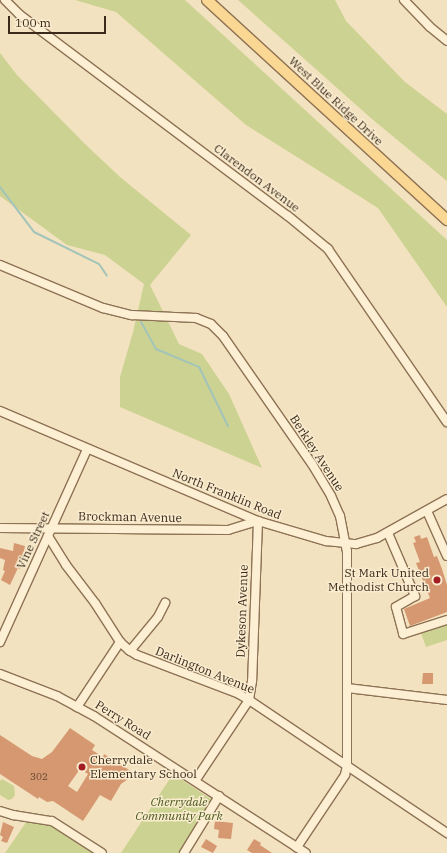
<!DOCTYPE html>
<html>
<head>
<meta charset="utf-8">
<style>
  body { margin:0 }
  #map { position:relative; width:447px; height:853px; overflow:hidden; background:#f3e2bf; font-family:"IBM Plex Serif",serif }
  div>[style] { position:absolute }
  .green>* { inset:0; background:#ccd292 }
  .stream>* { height:2px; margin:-1px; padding:0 1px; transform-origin:1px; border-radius:1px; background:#a3c4b9 }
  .building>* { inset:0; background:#d59871 }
  .roads { filter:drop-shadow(1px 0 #8e7255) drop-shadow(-1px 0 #8e7255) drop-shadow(0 1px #8e7255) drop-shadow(0 -1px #8e7255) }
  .minor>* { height:8px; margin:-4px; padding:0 4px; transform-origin:4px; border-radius:4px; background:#fcefd3 }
  .major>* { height:10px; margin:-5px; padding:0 5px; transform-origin:5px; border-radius:5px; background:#fad792 }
  .dots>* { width:11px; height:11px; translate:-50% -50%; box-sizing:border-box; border:2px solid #f9eccf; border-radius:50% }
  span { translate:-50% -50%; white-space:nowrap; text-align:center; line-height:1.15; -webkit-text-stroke:3px #f9eccf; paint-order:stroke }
  .number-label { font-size:10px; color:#624630 }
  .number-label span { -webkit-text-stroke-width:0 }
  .street-label { font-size:12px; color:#3b2a1b }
  .poi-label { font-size:12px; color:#3b2a1b }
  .right { translate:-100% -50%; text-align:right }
  .left { translate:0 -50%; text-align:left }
  .park-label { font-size:12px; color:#4d5a20; font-style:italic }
  .scale { position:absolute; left:8px; top:16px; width:98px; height:18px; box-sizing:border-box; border:2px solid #3b2a1b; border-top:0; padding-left:5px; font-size:12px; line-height:14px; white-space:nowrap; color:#3b2a1b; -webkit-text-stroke:3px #f9eccf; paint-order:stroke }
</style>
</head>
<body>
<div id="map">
  <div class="green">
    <div style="clip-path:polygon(75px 0,185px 0,447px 240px,447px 307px,378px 208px,246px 125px,116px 12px)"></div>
    <div style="clip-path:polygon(238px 0,335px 0,346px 21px,405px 82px,447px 114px,447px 181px,372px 119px)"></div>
    <div style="clip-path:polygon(0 53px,17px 75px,85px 144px,120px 177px,191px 235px,150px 285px,179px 344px,202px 354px,229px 394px,262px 468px,120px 407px,120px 377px,133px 332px,144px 284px,105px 255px,67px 245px,0 196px)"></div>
    <div style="clip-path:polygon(447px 625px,447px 640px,426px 647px,421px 633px)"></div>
    <div style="clip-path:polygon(173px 774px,214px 801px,179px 853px,121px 853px)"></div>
    <div style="clip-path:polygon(2px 779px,14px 786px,15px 795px,12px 799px,8px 800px,0 795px,0 781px)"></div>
    <div style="clip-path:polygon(38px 820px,56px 828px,98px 853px,5px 853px,27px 821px)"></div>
  </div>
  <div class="stream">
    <div style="left:0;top:187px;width:56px;rotate:52.9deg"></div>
    <div style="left:34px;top:232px;width:72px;rotate:26.2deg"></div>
    <div style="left:99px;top:264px;width:14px;rotate:56deg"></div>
    <div style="left:141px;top:322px;width:31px;rotate:61deg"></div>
    <div style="left:156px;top:349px;width:47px;rotate:22.7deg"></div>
    <div style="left:199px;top:367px;width:66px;rotate:63.8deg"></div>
  </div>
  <div class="building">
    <div style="clip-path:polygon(420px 535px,421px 539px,427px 537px,434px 557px,437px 556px,442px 569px,447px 585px,447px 612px,410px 626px,404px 609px,430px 598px,416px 563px,420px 562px,413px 543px,416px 542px,414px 537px)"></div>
    <div style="clip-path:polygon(14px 543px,25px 546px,20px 569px,18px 568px,10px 585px,1px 580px,5px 571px,3px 570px,5px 560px,0 558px,0 548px,13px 551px)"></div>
    <div style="clip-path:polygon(423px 673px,433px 673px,433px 684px,422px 684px)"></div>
    <div style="clip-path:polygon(evenodd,70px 728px,95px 745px,92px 750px,103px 757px,104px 754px,137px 775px,135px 779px,128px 779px,121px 784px,111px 801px,100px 795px,83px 821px,53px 801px,47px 802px,39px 797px,38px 799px,0 774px,0 735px,32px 756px,42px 759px,52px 752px,70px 728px,80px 769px,88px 774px,77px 792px,68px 786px,80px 769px)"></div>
    <div style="clip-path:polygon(215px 821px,233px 823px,231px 839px,218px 838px,219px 830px,214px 829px)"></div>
    <div style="clip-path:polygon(3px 822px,14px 827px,7px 843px,1px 841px,3px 837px,0 835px)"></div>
    <div style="clip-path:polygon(206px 839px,217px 846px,213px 853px,201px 847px)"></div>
    <div style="clip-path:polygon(254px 839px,261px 843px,260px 845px,272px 853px,252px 853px,247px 850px)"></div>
  </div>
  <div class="roads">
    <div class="minor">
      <div style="left:5px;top:0;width:21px;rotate:45deg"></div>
      <div style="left:20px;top:15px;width:335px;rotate:36.9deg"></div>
      <div style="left:288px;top:216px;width:52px;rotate:39.5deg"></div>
      <div style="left:328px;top:249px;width:210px;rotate:55.5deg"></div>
      <div style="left:404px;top:0;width:37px;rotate:46deg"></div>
      <div style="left:430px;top:27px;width:22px;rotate:39deg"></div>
      <div style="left:0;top:265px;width:112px;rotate:22.7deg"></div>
      <div style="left:103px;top:308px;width:30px;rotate:14deg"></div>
      <div style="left:132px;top:315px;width:64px;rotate:2.7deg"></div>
      <div style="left:196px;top:318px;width:16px;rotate:22deg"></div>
      <div style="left:211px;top:324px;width:17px;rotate:45deg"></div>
      <div style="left:223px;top:336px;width:156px;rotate:55.2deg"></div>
      <div style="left:312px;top:464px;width:37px;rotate:59deg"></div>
      <div style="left:331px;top:496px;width:22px;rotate:66deg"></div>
      <div style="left:340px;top:516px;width:36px;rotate:79deg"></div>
      <div style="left:347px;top:551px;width:215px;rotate:90deg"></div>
      <div style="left:347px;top:766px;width:9px;rotate:103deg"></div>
      <div style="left:345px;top:775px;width:87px;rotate:123.7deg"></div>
      <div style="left:0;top:411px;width:280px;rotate:23.1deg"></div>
      <div style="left:258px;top:521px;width:71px;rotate:16.4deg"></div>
      <div style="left:326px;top:541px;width:30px;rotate:6deg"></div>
      <div style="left:356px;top:544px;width:22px;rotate:-16deg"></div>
      <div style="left:377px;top:538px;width:80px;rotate:-29.1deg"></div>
      <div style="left:427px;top:511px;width:49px;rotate:66deg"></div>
      <div style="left:0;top:528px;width:228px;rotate:0.5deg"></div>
      <div style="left:228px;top:530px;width:31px;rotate:-17deg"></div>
      <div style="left:258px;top:521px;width:160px;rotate:92.1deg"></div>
      <div style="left:252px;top:681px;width:19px;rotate:99deg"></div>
      <div style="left:249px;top:700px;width:97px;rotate:123.7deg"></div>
      <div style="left:388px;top:533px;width:69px;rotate:66.8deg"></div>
      <div style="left:415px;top:596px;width:22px;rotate:150deg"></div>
      <div style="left:396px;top:607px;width:28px;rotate:75deg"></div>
      <div style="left:403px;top:634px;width:46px;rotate:-17.7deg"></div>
      <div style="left:48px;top:536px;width:34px;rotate:58deg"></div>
      <div style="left:66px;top:565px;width:48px;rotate:52.7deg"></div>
      <div style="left:95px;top:603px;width:46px;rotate:57.3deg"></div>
      <div style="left:120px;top:642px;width:12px;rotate:42deg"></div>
      <div style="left:129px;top:650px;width:9px;rotate:32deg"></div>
      <div style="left:137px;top:655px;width:109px;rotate:20.9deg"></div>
      <div style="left:239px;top:694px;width:12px;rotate:31deg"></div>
      <div style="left:249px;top:700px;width:239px;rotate:33.9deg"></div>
      <div style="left:0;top:642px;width:212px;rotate:-65.7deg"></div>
      <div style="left:130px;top:651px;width:44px;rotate:-50.5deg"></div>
      <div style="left:158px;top:617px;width:16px;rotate:-63deg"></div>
      <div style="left:0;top:674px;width:61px;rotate:21.1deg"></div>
      <div style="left:57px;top:696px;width:42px;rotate:28.4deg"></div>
      <div style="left:94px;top:716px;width:252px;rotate:32.9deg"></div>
      <div style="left:347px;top:688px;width:101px;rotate:6.8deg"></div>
      <div style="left:77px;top:707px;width:78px;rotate:-56.5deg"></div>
      <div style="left:0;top:811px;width:14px;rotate:17deg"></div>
      <div style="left:13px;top:815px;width:39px;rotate:9deg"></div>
      <div style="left:52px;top:821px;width:59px;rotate:32.6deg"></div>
      <div style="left:184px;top:853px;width:67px;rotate:-58.4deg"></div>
    </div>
    <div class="major">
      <div style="left:207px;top:0;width:326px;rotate:42.5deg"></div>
    </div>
  </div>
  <div class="dots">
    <div style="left:437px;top:580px;background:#a31e23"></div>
    <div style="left:82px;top:767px;background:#a31e23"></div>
  </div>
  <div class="number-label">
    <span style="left:39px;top:777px">302</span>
  </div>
  <div class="street-label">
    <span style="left:336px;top:101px;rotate:43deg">West Blue Ridge Drive</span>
    <span style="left:257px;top:178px;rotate:37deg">Clarendon Avenue</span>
    <span style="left:317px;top:453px;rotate:57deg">Berkley Avenue</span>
    <span style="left:227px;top:494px;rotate:22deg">North Franklin Road</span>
    <span style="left:130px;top:517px;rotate:1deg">Brockman Avenue</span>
    <span style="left:33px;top:540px;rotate:-65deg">Vine Street</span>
    <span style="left:242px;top:611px;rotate:-88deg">Dykeson Avenue</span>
    <span style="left:205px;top:670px;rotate:22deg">Darlington Avenue</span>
    <span style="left:123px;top:720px;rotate:32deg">Perry Road</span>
  </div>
  <div class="poi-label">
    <span class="right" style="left:429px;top:580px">St Mark United<br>Methodist Church</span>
    <span class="left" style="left:90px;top:767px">Cherrydale<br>Elementary School</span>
  </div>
  <div class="park-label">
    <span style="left:179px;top:809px">Cherrydale<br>Community Park</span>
  </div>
  <div class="scale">100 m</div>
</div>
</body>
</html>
